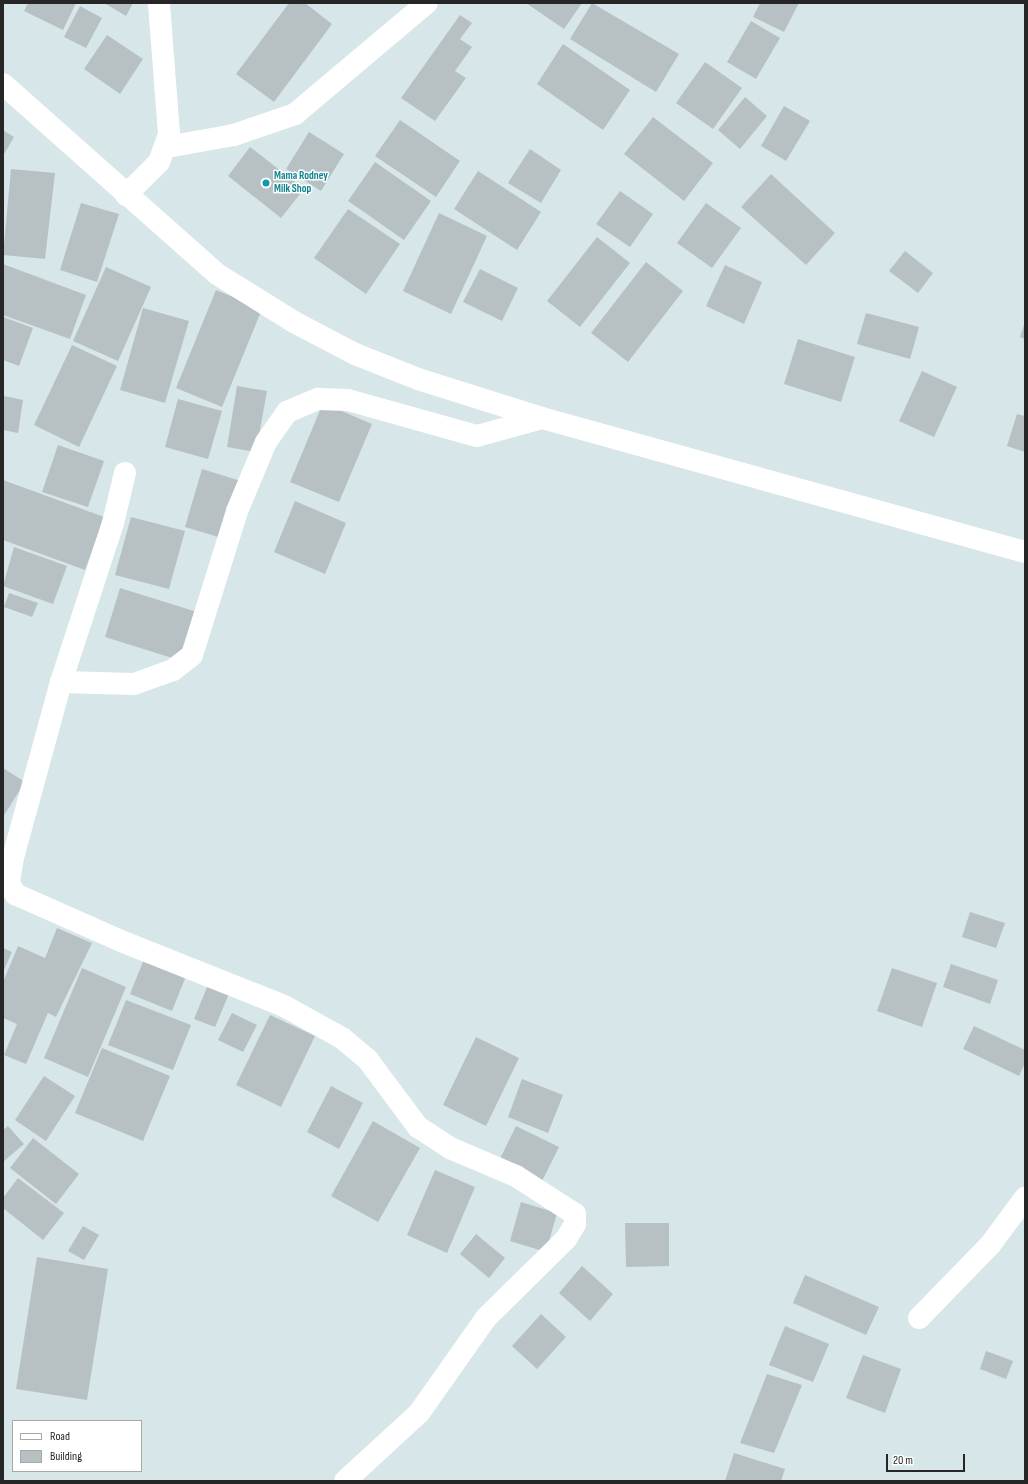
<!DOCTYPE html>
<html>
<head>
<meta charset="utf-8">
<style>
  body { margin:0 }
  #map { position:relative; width:1028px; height:1484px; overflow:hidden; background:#d7e6e9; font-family:"Sofia Sans Condensed",sans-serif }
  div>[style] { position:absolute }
  .building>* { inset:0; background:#b7c1c4 }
  .minor>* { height:22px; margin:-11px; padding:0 11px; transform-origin:11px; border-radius:11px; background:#fff }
  .dots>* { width:11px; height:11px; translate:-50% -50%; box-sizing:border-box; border:2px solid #fff; border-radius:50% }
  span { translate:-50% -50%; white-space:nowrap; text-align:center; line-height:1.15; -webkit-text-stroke:3px #fff; paint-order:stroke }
  .culture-label { font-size:11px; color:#0d838f; font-weight:700 }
  .left { translate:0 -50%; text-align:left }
  .frame { position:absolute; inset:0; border:4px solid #262626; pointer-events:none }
  .legend { position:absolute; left:12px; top:1420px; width:130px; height:52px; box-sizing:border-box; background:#fff; border:1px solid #a8a8a8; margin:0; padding:5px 7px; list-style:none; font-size:12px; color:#262626 }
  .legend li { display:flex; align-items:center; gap:8px; height:20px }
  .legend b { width:20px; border:1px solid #a8a8a8 }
  .scale { position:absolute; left:886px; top:1454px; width:79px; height:18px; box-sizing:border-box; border:2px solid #262626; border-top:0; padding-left:5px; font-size:12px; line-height:14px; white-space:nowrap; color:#262626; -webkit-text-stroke:3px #fff; paint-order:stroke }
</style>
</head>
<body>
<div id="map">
  <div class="building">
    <div style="clip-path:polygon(28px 3px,76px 3px,63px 30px,24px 11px)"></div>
    <div style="clip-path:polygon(104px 3px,133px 3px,126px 16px)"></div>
    <div style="clip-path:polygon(289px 3px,305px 3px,332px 24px,274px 102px,236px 74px)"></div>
    <div style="clip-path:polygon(526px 3px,582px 3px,564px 29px)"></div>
    <div style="clip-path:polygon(592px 3px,679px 54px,656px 92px,570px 39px)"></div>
    <div style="clip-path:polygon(760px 3px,799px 3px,784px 32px,753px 17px)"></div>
    <div style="clip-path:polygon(80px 6px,102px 18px,86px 48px,64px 37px)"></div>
    <div style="clip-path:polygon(460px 15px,472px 23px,460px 39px,472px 47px,455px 71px,466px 78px,435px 121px,401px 98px)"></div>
    <div style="clip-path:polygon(751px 21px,780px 38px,756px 79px,727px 62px)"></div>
    <div style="clip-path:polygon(107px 35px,143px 59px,120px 94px,84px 69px)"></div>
    <div style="clip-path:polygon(563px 44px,630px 90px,603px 130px,537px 84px)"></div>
    <div style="clip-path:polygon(705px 62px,742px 88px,713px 129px,676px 103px)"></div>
    <div style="clip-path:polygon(745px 97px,767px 116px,740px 149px,718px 130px)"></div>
    <div style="clip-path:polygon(784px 106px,810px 121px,786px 161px,761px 146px)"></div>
    <div style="clip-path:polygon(653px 117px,713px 163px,684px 201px,624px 154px)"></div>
    <div style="clip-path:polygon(400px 120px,460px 161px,436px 197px,375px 156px)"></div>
    <div style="clip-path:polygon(3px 130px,14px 137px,3px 156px)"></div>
    <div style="clip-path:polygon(309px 132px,344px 154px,321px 191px,286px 169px)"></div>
    <div style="clip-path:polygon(250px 147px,304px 189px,281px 218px,228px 176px)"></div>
    <div style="clip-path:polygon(530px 149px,561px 170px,541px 203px,508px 183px)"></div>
    <div style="clip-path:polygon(375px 162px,431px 201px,404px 240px,348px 201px)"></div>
    <div style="clip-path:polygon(11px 169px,55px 173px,45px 259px,3px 255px)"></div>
    <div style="clip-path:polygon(478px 171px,541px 212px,517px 250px,454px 209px)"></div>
    <div style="clip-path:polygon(771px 174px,835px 233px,806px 265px,741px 207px)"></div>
    <div style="clip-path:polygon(620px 191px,653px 214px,630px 247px,596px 224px)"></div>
    <div style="clip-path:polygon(81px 203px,119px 214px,97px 282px,60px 270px)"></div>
    <div style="clip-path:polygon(706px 203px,741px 228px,712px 268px,677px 243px)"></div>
    <div style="clip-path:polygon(348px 209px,400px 244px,366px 294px,314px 258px)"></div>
    <div style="clip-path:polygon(439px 213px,487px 236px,451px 314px,403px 291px)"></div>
    <div style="clip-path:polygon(597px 237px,630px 263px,580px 327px,547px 301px)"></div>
    <div style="clip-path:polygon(905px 251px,933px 273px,918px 293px,889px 271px)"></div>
    <div style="clip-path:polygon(646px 262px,683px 291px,628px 362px,591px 333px)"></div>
    <div style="clip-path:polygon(3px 264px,86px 295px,70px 339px,3px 315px)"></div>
    <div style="clip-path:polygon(725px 265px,762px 282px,744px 324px,706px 306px)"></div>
    <div style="clip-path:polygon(106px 267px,151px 287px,118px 361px,73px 341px)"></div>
    <div style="clip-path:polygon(480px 269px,518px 288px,502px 321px,463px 302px)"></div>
    <div style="clip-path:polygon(216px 290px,262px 309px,222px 407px,176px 388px)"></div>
    <div style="clip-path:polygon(143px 308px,189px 321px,165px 403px,120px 390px)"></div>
    <div style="clip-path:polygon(866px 313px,919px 327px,910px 359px,857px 344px)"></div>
    <div style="clip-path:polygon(3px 317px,33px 328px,19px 366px,3px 360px)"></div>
    <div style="clip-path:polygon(1025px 322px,1025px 339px,1020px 337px)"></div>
    <div style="clip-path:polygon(798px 339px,855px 357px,841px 402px,784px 384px)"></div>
    <div style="clip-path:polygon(72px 345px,117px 366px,79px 447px,34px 425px)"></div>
    <div style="clip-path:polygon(922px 371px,957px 387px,934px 437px,899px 421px)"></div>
    <div style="clip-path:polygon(237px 386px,267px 391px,256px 452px,227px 447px)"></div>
    <div style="clip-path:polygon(4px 396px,23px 400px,18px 433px,3px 430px)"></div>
    <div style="clip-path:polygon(178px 399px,222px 411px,208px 459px,165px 447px)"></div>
    <div style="clip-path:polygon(323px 403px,372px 424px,339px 502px,290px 482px)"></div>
    <div style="clip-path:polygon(1017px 414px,1025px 416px,1025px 452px,1007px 446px)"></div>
    <div style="clip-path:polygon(58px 445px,104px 461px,88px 507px,42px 492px)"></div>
    <div style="clip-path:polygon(202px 469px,241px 481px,225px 539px,185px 527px)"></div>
    <div style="clip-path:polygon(3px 480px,104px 517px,85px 570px,3px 540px)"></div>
    <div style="clip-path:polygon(295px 501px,346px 523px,325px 574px,274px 552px)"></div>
    <div style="clip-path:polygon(131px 517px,185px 531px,169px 589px,115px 575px)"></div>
    <div style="clip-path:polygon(14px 547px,67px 566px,53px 604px,3px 586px)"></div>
    <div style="clip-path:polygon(120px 588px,197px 612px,182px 661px,105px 637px)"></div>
    <div style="clip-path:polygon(9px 593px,38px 603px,32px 617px,4px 607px)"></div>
    <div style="clip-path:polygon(3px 768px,25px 782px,3px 817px)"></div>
    <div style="clip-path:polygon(970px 912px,1005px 923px,996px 948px,962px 937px)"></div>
    <div style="clip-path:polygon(57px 928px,92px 943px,56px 1017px,48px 1013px,26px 1064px,4px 1055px,17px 1024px,3px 1018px,3px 982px,18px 946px,45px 958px)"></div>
    <div style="clip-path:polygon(3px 948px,12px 952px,3px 972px)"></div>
    <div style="clip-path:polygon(146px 954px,188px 971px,172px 1011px,130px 994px)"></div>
    <div style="clip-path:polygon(951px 964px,998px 980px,990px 1004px,943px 987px)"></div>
    <div style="clip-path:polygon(82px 968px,126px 987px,88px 1077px,44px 1058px)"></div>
    <div style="clip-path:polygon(892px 968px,937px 983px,922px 1027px,877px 1011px)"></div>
    <div style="clip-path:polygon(210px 980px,231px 989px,215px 1027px,194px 1019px)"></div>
    <div style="clip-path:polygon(126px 1000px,191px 1025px,173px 1070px,108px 1045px)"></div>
    <div style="clip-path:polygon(232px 1013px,257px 1025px,243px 1052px,218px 1040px)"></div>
    <div style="clip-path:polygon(270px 1015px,315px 1036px,281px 1107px,236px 1085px)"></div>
    <div style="clip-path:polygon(974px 1026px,1025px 1050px,1025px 1063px,1019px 1076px,963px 1049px)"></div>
    <div style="clip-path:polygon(476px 1037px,519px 1058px,486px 1126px,443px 1105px)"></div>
    <div style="clip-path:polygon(102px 1048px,170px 1076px,143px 1141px,75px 1113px)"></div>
    <div style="clip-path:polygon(44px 1076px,75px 1096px,46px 1141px,15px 1120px)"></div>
    <div style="clip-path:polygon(522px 1079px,563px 1095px,548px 1133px,508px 1117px)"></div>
    <div style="clip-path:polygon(331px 1086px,363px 1103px,339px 1149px,307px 1132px)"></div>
    <div style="clip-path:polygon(373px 1121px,420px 1148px,378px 1222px,331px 1196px)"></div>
    <div style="clip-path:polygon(8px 1126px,24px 1144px,3px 1162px,3px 1130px)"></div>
    <div style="clip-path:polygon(516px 1126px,559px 1147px,542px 1181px,499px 1161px)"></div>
    <div style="clip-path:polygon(33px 1138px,79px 1174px,56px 1204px,10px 1168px)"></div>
    <div style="clip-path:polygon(435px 1170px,475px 1187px,447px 1253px,407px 1235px)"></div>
    <div style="clip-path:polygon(18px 1178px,64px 1213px,43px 1240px,3px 1208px,3px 1198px)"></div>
    <div style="clip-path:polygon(521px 1202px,557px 1213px,546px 1252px,510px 1241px)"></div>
    <div style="clip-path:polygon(625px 1223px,669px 1223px,669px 1266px,626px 1267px)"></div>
    <div style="clip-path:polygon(83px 1226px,99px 1235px,84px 1260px,68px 1251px)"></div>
    <div style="clip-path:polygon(476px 1234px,505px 1258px,489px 1278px,460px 1254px)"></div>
    <div style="clip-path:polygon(37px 1257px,108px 1269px,87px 1400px,16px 1389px)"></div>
    <div style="clip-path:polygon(582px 1266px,613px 1294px,590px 1321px,559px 1293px)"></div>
    <div style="clip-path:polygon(805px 1275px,879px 1307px,866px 1335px,793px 1303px)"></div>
    <div style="clip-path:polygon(541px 1314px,566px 1337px,537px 1369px,512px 1346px)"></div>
    <div style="clip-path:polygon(785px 1326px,829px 1344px,813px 1382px,769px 1365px)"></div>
    <div style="clip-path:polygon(986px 1351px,1013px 1361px,1006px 1379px,980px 1369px)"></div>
    <div style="clip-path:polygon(863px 1355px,901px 1369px,885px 1413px,846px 1398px)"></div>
    <div style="clip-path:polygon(767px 1374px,802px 1385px,774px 1453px,740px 1443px)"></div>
    <div style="clip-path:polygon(734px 1453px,785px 1469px,781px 1481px,725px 1481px)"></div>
  </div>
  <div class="minor">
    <div style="left:3px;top:84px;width:286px;rotate:41.6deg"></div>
    <div style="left:217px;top:274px;width:91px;rotate:31.9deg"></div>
    <div style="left:294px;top:322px;width:69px;rotate:27.7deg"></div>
    <div style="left:355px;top:354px;width:68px;rotate:21.6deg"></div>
    <div style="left:418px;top:379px;width:130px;rotate:17.5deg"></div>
    <div style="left:542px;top:418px;width:501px;rotate:15.51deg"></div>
    <div style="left:167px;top:147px;width:68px;rotate:-10.2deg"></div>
    <div style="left:234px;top:135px;width:65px;rotate:-19deg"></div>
    <div style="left:295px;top:114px;width:172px;rotate:-40.1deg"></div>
    <div style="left:126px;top:195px;width:47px;rotate:-45deg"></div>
    <div style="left:159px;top:162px;width:30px;rotate:-70deg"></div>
    <div style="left:169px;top:134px;width:131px;rotate:-94.4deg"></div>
    <div style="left:125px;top:473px;width:51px;rotate:103.5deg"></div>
    <div style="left:113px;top:523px;width:167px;rotate:108.1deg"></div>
    <div style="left:61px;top:682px;width:181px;rotate:105.3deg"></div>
    <div style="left:13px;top:857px;width:26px;rotate:99deg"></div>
    <div style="left:9px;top:883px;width:13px;rotate:61deg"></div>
    <div style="left:15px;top:894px;width:116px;rotate:23.9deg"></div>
    <div style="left:121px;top:941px;width:175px;rotate:21.7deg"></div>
    <div style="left:284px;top:1006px;width:66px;rotate:28.9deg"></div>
    <div style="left:342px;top:1038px;width:34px;rotate:40deg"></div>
    <div style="left:368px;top:1060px;width:84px;rotate:53.3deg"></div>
    <div style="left:418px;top:1127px;width:38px;rotate:33deg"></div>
    <div style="left:450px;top:1148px;width:72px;rotate:23deg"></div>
    <div style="left:516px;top:1176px;width:70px;rotate:32.8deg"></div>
    <div style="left:575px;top:1214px;width:10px;rotate:90deg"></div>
    <div style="left:575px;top:1224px;width:17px;rotate:121deg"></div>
    <div style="left:566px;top:1239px;width:112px;rotate:135.4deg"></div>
    <div style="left:486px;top:1318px;width:116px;rotate:125.2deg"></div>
    <div style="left:419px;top:1413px;width:100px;rotate:137.4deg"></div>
    <div style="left:61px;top:682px;width:73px;rotate:1.6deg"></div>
    <div style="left:134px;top:684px;width:41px;rotate:-19.7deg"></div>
    <div style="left:173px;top:670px;width:24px;rotate:-38deg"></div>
    <div style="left:192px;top:655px;width:151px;rotate:-72.6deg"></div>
    <div style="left:237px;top:511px;width:75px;rotate:-67.2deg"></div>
    <div style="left:266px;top:442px;width:37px;rotate:-55deg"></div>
    <div style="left:287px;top:412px;width:34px;rotate:-23deg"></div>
    <div style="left:318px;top:399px;width:30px;rotate:2deg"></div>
    <div style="left:348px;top:400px;width:134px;rotate:15.6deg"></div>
    <div style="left:477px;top:436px;width:67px;rotate:-15.5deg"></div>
    <div style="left:919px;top:1318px;width:102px;rotate:-45.8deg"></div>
    <div style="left:990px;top:1245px;width:59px;rotate:-53.3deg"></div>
  </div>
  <div class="dots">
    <div style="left:266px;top:183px;background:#0f9aa8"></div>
  </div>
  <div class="culture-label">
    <span class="left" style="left:274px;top:183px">Mama Rodney<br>Milk Shop</span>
  </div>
  <div class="frame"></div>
  <ul class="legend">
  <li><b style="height:5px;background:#fff"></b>Road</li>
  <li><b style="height:11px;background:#b7c1c4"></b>Building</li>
  </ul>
  <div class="scale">20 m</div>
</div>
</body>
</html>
